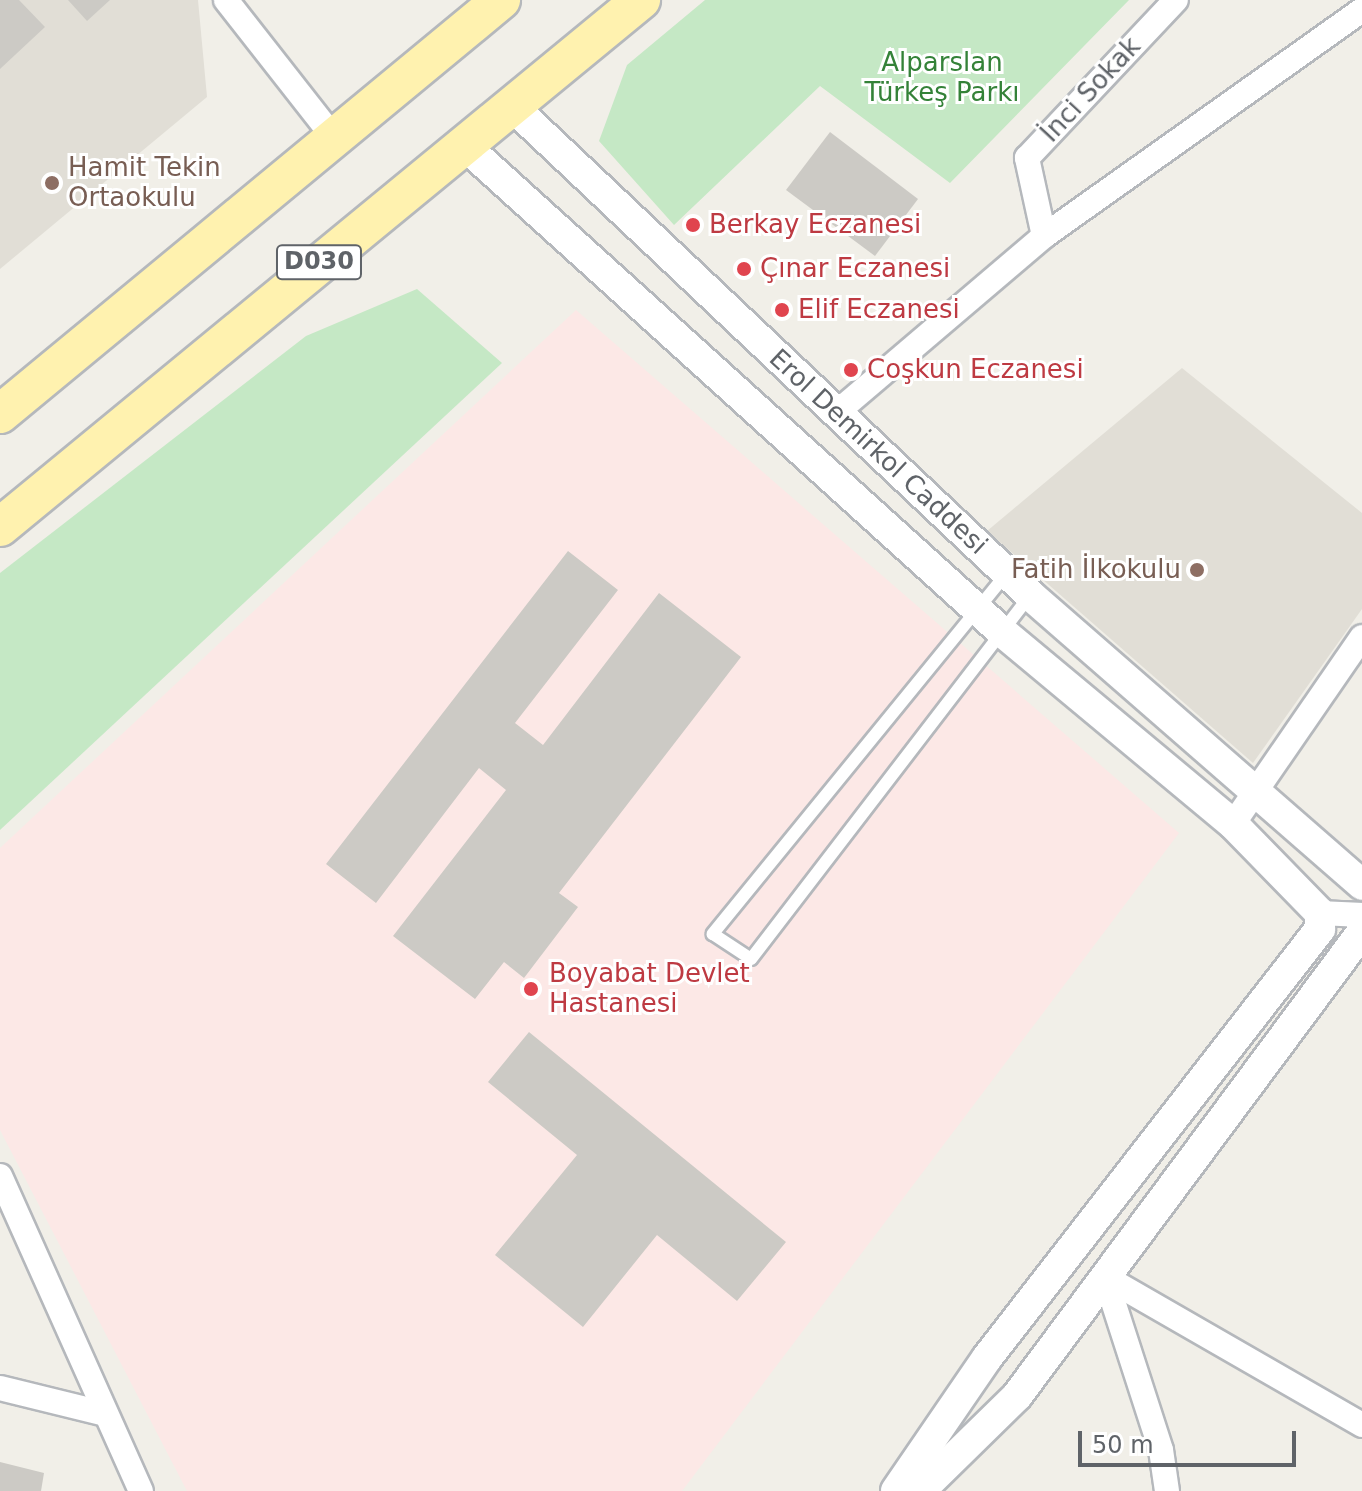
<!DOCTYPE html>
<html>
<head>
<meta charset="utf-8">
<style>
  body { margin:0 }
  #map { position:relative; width:1362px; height:1491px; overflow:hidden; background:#f1efe8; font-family:"DejaVu Sans",sans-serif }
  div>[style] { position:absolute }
  .education>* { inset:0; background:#e1ded6 }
  .medical>* { inset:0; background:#fce8e6 }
  .green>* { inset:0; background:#c5e8c5 }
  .building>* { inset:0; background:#cccac5 }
  .roads { filter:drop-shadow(2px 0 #b5b8bc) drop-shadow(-2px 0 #b5b8bc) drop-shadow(0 2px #b5b8bc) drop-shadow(0 -2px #b5b8bc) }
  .service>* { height:12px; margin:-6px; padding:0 6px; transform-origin:6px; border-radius:6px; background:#fff }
  .minor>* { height:24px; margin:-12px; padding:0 12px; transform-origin:12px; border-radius:12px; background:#fff }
  .tertiary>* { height:30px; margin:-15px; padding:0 15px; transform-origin:15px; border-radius:15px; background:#fff }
  .primary>* { height:38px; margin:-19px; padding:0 19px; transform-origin:19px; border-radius:19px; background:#fff2af }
  .dots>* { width:22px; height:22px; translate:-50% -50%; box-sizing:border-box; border:4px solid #fff; border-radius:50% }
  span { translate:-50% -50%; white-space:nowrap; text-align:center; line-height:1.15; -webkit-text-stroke:6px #fff; paint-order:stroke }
  .shield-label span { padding:2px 6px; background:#fff; border:2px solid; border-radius:6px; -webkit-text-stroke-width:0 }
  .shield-label { font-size:24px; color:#5f6368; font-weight:700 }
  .park-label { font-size:26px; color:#348238 }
  .street-label { font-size:26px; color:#5f6368 }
  .education-label { font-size:26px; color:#785e54 }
  .left { translate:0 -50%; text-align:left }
  .right { translate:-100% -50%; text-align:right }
  .health-label { font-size:26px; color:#be3a42 }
  .scale { position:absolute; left:1078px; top:1431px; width:218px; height:36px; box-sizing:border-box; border:4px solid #5f6368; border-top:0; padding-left:10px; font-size:24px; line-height:28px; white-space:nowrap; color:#5f6368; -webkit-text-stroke:6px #fff; paint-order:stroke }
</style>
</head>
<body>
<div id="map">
  <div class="education">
    <div style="clip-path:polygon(0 0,198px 0,207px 97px,0 269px)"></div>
    <div style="clip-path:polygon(1182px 368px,1362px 513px,1362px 609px,1253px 763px,987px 531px)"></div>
  </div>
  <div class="medical">
    <div style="clip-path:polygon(576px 310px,1179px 833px,682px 1491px,187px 1491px,0 1130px,0 848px)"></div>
  </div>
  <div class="green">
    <div style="clip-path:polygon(705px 0,1129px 0,950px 183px,820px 86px,674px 225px,599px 141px,627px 65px)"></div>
    <div style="clip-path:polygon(417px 289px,502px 363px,0 830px,0 573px,306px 336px)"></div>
  </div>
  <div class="building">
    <div style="clip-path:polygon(0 0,19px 0,45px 27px,0 69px)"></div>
    <div style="clip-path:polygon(68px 0,110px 0,87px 21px)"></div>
    <div style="clip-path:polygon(830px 132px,918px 199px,875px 256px,786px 190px)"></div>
    <div style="clip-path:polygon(568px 551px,618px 590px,515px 723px,543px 745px,659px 593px,741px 657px,559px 893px,578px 907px,524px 978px,504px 962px,475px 999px,393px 936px,506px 790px,479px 768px,376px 903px,326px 864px)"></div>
    <div style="clip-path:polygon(529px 1032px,786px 1242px,737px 1301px,657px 1235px,583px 1327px,495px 1255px,577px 1155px,488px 1082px)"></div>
    <div style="clip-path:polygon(0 1462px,44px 1473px,41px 1491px,0 1491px)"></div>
  </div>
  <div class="roads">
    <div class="service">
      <div style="left:1007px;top:573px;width:466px;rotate:129.2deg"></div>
      <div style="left:713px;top:934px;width:45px;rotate:33.3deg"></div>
      <div style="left:751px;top:959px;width:458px;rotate:-52.5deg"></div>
    </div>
    <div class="minor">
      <div style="left:226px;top:0;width:172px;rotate:51.9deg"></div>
      <div style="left:1044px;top:236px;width:80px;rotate:-102.3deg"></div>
      <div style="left:1027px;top:158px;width:217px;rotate:-46.7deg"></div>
      <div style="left:836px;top:413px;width:273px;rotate:-40.4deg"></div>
      <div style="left:1044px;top:236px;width:390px;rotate:-35.4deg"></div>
      <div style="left:1233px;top:824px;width:227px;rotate:-55.4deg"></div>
      <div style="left:1320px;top:913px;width:42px;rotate:2.7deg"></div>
      <div style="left:0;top:1176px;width:345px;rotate:65.9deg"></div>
      <div style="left:0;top:1388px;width:109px;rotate:13.8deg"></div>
      <div style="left:1167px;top:1491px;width:41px;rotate:-98.3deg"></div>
      <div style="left:1161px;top:1450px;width:182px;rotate:-107.9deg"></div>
      <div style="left:1105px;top:1277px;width:297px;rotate:29.9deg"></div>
    </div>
    <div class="tertiary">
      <div style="left:511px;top:105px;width:714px;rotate:43.35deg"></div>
      <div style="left:1030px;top:595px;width:441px;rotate:41.1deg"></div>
      <div style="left:463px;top:144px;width:724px;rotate:42.15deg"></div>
      <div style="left:1000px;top:630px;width:303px;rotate:39.8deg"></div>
      <div style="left:1233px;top:824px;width:124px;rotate:45.7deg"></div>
      <div style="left:1320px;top:913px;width:16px;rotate:90deg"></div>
      <div style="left:1320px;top:929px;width:543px;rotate:127.82deg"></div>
      <div style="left:987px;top:1358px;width:161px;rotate:124.4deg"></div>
      <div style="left:920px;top:1491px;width:136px;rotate:-44.4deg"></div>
      <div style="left:1017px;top:1396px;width:578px;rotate:-53.37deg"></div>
    </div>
    <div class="primary">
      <div style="left:0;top:414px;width:650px;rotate:-39.57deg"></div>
      <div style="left:0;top:527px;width:830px;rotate:-39.43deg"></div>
    </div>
  </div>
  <div class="dots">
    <div style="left:52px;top:183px;background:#8d6e63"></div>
    <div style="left:693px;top:225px;background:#e0444e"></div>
    <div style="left:744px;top:269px;background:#e0444e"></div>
    <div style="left:782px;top:310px;background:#e0444e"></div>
    <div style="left:851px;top:370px;background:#e0444e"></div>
    <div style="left:1197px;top:570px;background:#8d6e63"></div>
    <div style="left:531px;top:989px;background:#e0444e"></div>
  </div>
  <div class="shield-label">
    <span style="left:319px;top:262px">D030</span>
  </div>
  <div class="park-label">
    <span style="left:942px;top:78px">Alparslan<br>Türkeş Parkı</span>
  </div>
  <div class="street-label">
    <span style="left:1091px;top:90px;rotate:-47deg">İnci Sokak</span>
    <span style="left:878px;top:452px;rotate:43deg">Erol Demirkol Caddesi</span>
  </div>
  <div class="education-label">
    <span class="left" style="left:68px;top:183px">Hamit Tekin<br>Ortaokulu</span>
    <span class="right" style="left:1181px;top:570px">Fatih İlkokulu</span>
  </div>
  <div class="health-label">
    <span class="left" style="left:709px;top:225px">Berkay Eczanesi</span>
    <span class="left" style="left:760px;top:269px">Çınar Eczanesi</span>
    <span class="left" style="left:798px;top:310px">Elif Eczanesi</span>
    <span class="left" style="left:867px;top:370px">Coşkun Eczanesi</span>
    <span class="left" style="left:549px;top:989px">Boyabat Devlet<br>Hastanesi</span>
  </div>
  <div class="scale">50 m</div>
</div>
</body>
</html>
